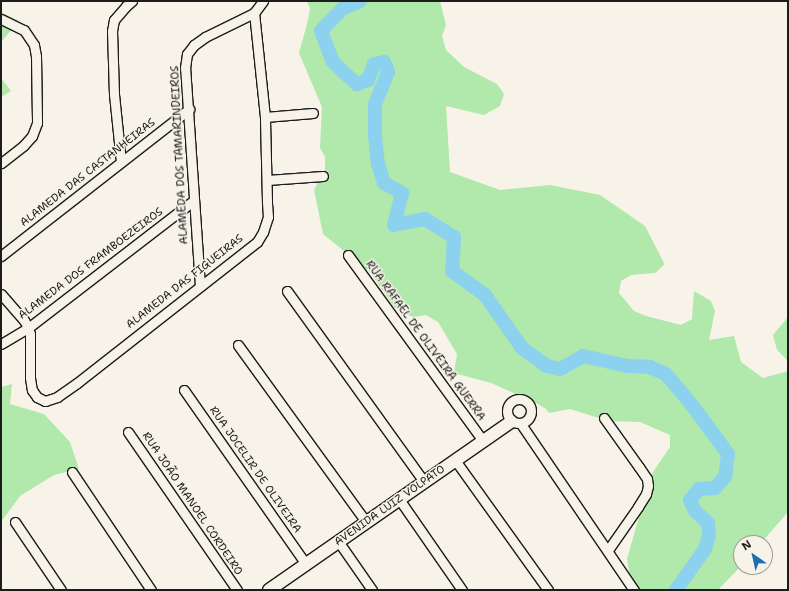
<!DOCTYPE html>
<html>
<head>
<meta charset="utf-8">
<style>
  body { margin:0 }
  #map { position:relative; width:789px; height:591px; overflow:hidden; background:#f7f3e8; font-family:"Shantell Sans",sans-serif }
  div>[style] { position:absolute }
  .green>* { inset:0; background:#b1e8ac }
  .river>* { height:14px; margin:-7px; padding:0 7px; transform-origin:7px; border-radius:7px; background:#8cd2ee }
  .roads { filter:drop-shadow(1px 0 #1c1c1c) drop-shadow(-1px 0 #1c1c1c) drop-shadow(0 1px #1c1c1c) drop-shadow(0 -1px #1c1c1c) }
  .street>* { height:9px; margin:-4.5px; padding:0 4.5px; transform-origin:4.5px; border-radius:4.5px; background:#f7f3e8 }
  .street>.ring { margin:-4.5px; padding:0; box-sizing:content-box; background:none; border:9px solid #f7f3e8; border-radius:50% }
  .secondary>* { height:12px; margin:-6px; padding:0 6px; transform-origin:6px; border-radius:6px; background:#f7f3e8 }
  span { translate:-50% -50%; white-space:nowrap; text-align:center; line-height:1.15; -webkit-text-stroke:3px #f7f3e8; paint-order:stroke }
  .street-label { font-size:11px; color:#1c1c1c }
  .frame { position:absolute; inset:0; border:2px solid #1c1c1c; pointer-events:none }
  .north { position:absolute; left:733px; top:535px; width:40px; height:40px; box-sizing:border-box; background:#f7f3e8; border:1px solid #9f9d96; border-radius:50%; rotate:326deg; font-size:11px; font-weight:700; line-height:16px; text-align:center; color:#1c1c1c }
  .north::after { content:''; display:block; margin:auto; width:14px; height:18px; background:#1f6fb2; clip-path:polygon(50% 0,100% 100%,50% 72%,0 100%) }
</style>
</head>
<body>
<div id="map">
  <div class="green">
    <div style="clip-path:polygon(307px 1px,440px 1px,446px 25px,442px 36px,446px 50px,464px 67px,497px 84px,504px 94px,500px 106px,484px 115px,446px 106px,450px 172px,500px 190px,550px 185px,600px 195px,645px 226px,664px 263px,664px 265px,655px 273px,631px 275px,621px 281px,619px 293px,634px 311px,646px 316px,681px 325px,692px 319px,694px 291px,711px 301px,715px 311px,709px 340px,734px 336px,741px 362px,763px 378px,788px 371px,788px 512px,761px 543px,741px 543px,741px 566px,718px 590px,632px 590px,627px 559px,651px 475px,670px 447px,670px 435px,640px 422px,608px 421px,570px 409px,549px 413px,546px 409px,536px 403px,491px 383px,454px 373px,457px 354px,438px 322px,426px 315px,413px 317px,394px 307px,370px 272px,323px 234px,314px 190px,325px 169px,325px 157px,320px 148px,322px 107px,299px 53px,307px 24px,310px 9px)"></div>
    <div style="clip-path:polygon(1px 12px,19px 21px,1px 42px)"></div>
    <div style="clip-path:polygon(1px 78px,11px 91px,1px 97px)"></div>
    <div style="clip-path:polygon(788px 317px,788px 361px,777px 350px,773px 335px)"></div>
    <div style="clip-path:polygon(12px 384px,10px 404px,44px 414px,70px 442px,79px 469px,54px 475px,20px 496px,1px 522px,1px 387px)"></div>
  </div>
  <div class="river">
    <div style="left:360px;top:1px;width:20px;rotate:156deg"></div>
    <div style="left:342px;top:9px;width:30px;rotate:134deg"></div>
    <div style="left:321px;top:31px;width:33px;rotate:69deg"></div>
    <div style="left:333px;top:62px;width:33px;rotate:43deg"></div>
    <div style="left:357px;top:84px;width:12px;rotate:-20deg"></div>
    <div style="left:368px;top:80px;width:17px;rotate:-69deg"></div>
    <div style="left:374px;top:64px;width:10px;rotate:-11deg"></div>
    <div style="left:384px;top:62px;width:11px;rotate:68deg"></div>
    <div style="left:388px;top:72px;width:35px;rotate:112deg"></div>
    <div style="left:375px;top:104px;width:32px;rotate:90deg"></div>
    <div style="left:375px;top:136px;width:28px;rotate:84deg"></div>
    <div style="left:378px;top:164px;width:20px;rotate:72deg"></div>
    <div style="left:384px;top:183px;width:21px;rotate:29deg"></div>
    <div style="left:402px;top:193px;width:33px;rotate:104deg"></div>
    <div style="left:394px;top:225px;width:32px;rotate:-11deg"></div>
    <div style="left:425px;top:219px;width:34px;rotate:32deg"></div>
    <div style="left:454px;top:237px;width:34px;rotate:93deg"></div>
    <div style="left:452px;top:271px;width:41px;rotate:36deg"></div>
    <div style="left:485px;top:295px;width:65px;rotate:55.1deg"></div>
    <div style="left:522px;top:348px;width:31px;rotate:36deg"></div>
    <div style="left:547px;top:366px;width:13px;rotate:13deg"></div>
    <div style="left:560px;top:369px;width:26px;rotate:-29deg"></div>
    <div style="left:583px;top:356px;width:45px;rotate:12.8deg"></div>
    <div style="left:627px;top:366px;width:23px;rotate:2deg"></div>
    <div style="left:650px;top:367px;width:17px;rotate:24deg"></div>
    <div style="left:666px;top:374px;width:40px;rotate:50deg"></div>
    <div style="left:692px;top:405px;width:61px;rotate:53.7deg"></div>
    <div style="left:728px;top:454px;width:23px;rotate:97deg"></div>
    <div style="left:725px;top:477px;width:15px;rotate:132deg"></div>
    <div style="left:715px;top:488px;width:16px;rotate:176deg"></div>
    <div style="left:699px;top:489px;width:14px;rotate:129deg"></div>
    <div style="left:690px;top:500px;width:12px;rotate:66deg"></div>
    <div style="left:695px;top:511px;width:18px;rotate:43deg"></div>
    <div style="left:708px;top:523px;width:12px;rotate:85deg"></div>
    <div style="left:709px;top:535px;width:15px;rotate:106deg"></div>
    <div style="left:705px;top:549px;width:50px;rotate:125.3deg"></div>
  </div>
  <div class="roads">
    <div class="street">
      <div style="left:1px;top:19px;width:25px;rotate:26deg"></div>
      <div style="left:24px;top:30px;width:18px;rotate:56deg"></div>
      <div style="left:34px;top:45px;width:11px;rotate:80deg"></div>
      <div style="left:36px;top:56px;width:67px;rotate:89.1deg"></div>
      <div style="left:37px;top:123px;width:14px;rotate:111deg"></div>
      <div style="left:32px;top:136px;width:13px;rotate:132deg"></div>
      <div style="left:23px;top:146px;width:28px;rotate:142deg"></div>
      <div style="left:265px;top:117px;width:48px;rotate:-4.8deg"></div>
      <div style="left:121px;top:162px;width:68px;rotate:-95.9deg"></div>
      <div style="left:114px;top:94px;width:63px;rotate:-91.8deg"></div>
      <div style="left:112px;top:31px;width:11px;rotate:-80deg"></div>
      <div style="left:114px;top:20px;width:18px;rotate:-49deg"></div>
      <div style="left:126px;top:6px;width:8px;rotate:-40deg"></div>
      <div style="left:267px;top:180px;width:56px;rotate:-4.1deg"></div>
      <div style="left:348px;top:255px;width:230px;rotate:54deg"></div>
      <div style="left:1px;top:256px;width:239px;rotate:-38deg"></div>
      <div style="left:200px;top:286px;width:219px;rotate:-93.9deg"></div>
      <div style="left:185px;top:68px;width:14px;rotate:-82deg"></div>
      <div style="left:187px;top:54px;width:11px;rotate:-52deg"></div>
      <div style="left:194px;top:45px;width:14px;rotate:-36deg"></div>
      <div style="left:205px;top:37px;width:55px;rotate:-26.1deg"></div>
      <div style="left:254px;top:13px;width:15px;rotate:-53deg"></div>
      <div style="left:287px;top:291px;width:235px;rotate:54.3deg"></div>
      <div style="left:1px;top:294px;width:35px;rotate:49deg"></div>
      <div style="left:24px;top:320px;width:9px;rotate:63deg"></div>
      <div style="left:28px;top:328px;width:6px;rotate:72deg"></div>
      <div style="left:30px;top:334px;width:44px;rotate:90deg"></div>
      <div style="left:30px;top:378px;width:12px;rotate:81deg"></div>
      <div style="left:32px;top:390px;width:9px;rotate:54deg"></div>
      <div style="left:37px;top:397px;width:9px;rotate:27deg"></div>
      <div style="left:45px;top:401px;width:13px;rotate:-18deg"></div>
      <div style="left:57px;top:397px;width:24px;rotate:-35deg"></div>
      <div style="left:77px;top:383px;width:229px;rotate:-38.1deg"></div>
      <div style="left:257px;top:242px;width:12px;rotate:-59deg"></div>
      <div style="left:263px;top:232px;width:16px;rotate:-72deg"></div>
      <div style="left:268px;top:217px;width:16px;rotate:-94deg"></div>
      <div style="left:267px;top:201px;width:84px;rotate:-91.4deg"></div>
      <div style="left:265px;top:117px;width:105px;rotate:-96deg"></div>
      <div style="left:1px;top:344px;width:31px;rotate:-31deg"></div>
      <div style="left:28px;top:328px;width:208px;rotate:-37.6deg"></div>
      <div style="left:238px;top:345px;width:218px;rotate:54.1deg"></div>
      <div style="left:184px;top:390px;width:213px;rotate:55deg"></div>
      <div class="ring" style="left:507px;top:399px;width:15px;height:15px"></div>
      <div style="left:604px;top:418px;width:60px;rotate:54.5deg"></div>
      <div style="left:639px;top:467px;width:14px;rotate:56deg"></div>
      <div style="left:647px;top:479px;width:7px;rotate:82deg"></div>
      <div style="left:648px;top:486px;width:8px;rotate:104deg"></div>
      <div style="left:646px;top:494px;width:15px;rotate:122deg"></div>
      <div style="left:638px;top:507px;width:52px;rotate:124.9deg"></div>
      <div style="left:521px;top:424px;width:201px;rotate:55.8deg"></div>
      <div style="left:128px;top:432px;width:192px;rotate:55.4deg"></div>
      <div style="left:455px;top:460px;width:160px;rotate:54.4deg"></div>
      <div style="left:72px;top:472px;width:142px;rotate:56.2deg"></div>
      <div style="left:399px;top:499px;width:111px;rotate:55.3deg"></div>
      <div style="left:15px;top:522px;width:82px;rotate:55.9deg"></div>
      <div style="left:338px;top:541px;width:60px;rotate:55.2deg"></div>
    </div>
    <div class="secondary">
      <div style="left:269px;top:590px;width:295px;rotate:-34.8deg"></div>
    </div>
  </div>
  <div class="street-label">
    <span style="left:180px;top:155px;rotate:-93deg">ALAMEDA DOS TAMARINDEIROS</span>
    <span style="left:88px;top:173px;rotate:-38deg">ALAMEDA DAS CASTANHEIRAS</span>
    <span style="left:91px;top:264px;rotate:-37deg">ALAMEDA DOS FRAMBOEZEIROS</span>
    <span style="left:185px;top:282px;rotate:-38deg">ALAMEDA DAS FIGUEIRAS</span>
    <span style="left:425px;top:341px;rotate:54deg">RUA RAFAEL DE OLIVEIRA GUERRA</span>
    <span style="left:255px;top:470px;rotate:55deg">RUA JOCELIR DE OLIVEIRA</span>
    <span style="left:192px;top:504px;rotate:56deg">RUA JOÃO MANOEL CORDEIRO</span>
    <span style="left:390px;top:506px;rotate:-35deg">AVENIDA LUIZ VOLPATO</span>
  </div>
  <div class="frame"></div>
  <div class="north">N</div>
</div>
</body>
</html>
